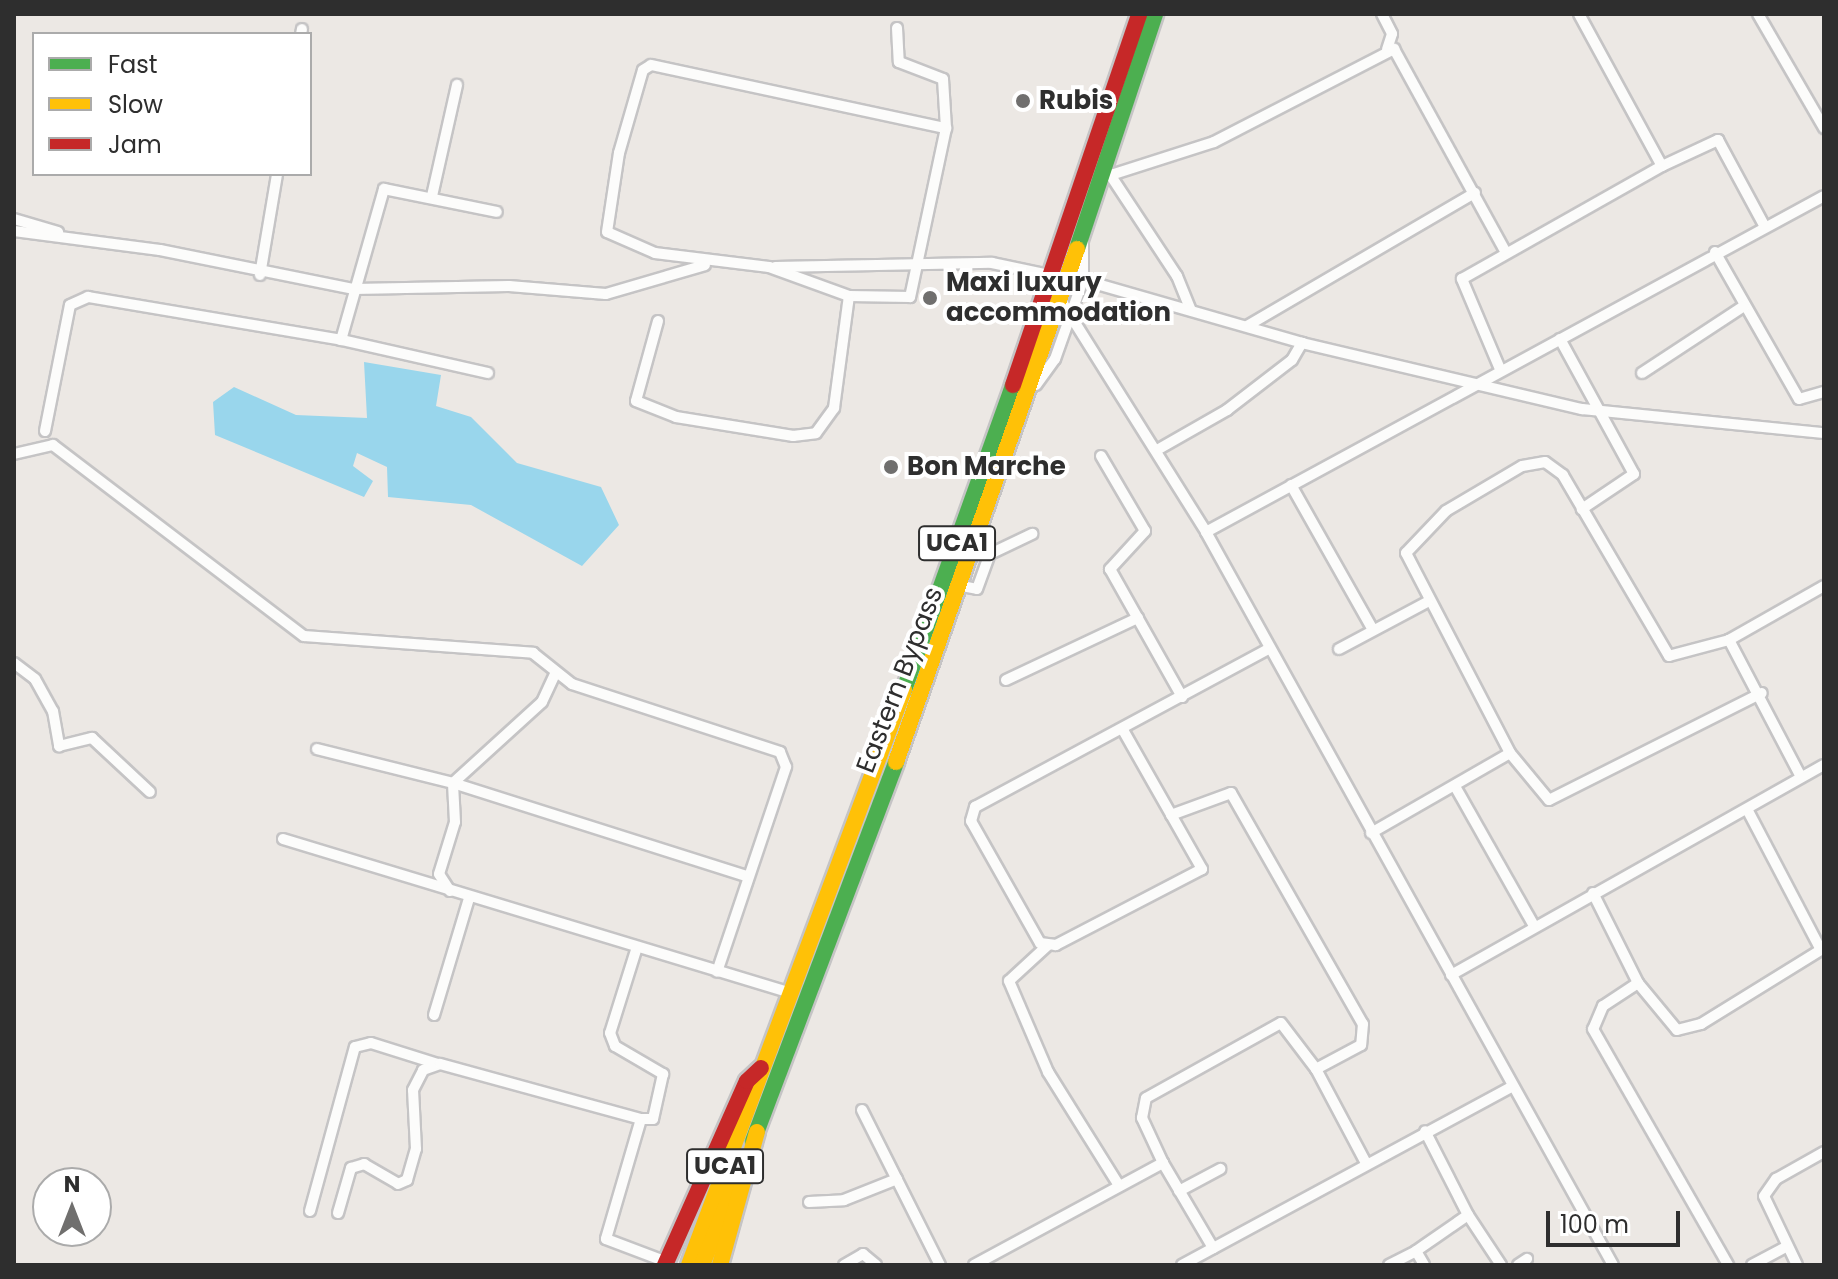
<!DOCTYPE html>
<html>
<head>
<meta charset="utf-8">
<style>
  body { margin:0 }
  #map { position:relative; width:1838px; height:1279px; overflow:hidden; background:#ece8e4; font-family:Poppins,sans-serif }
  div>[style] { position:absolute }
  .water>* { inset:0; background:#99d6ec }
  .roads { filter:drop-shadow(2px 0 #c5c4c5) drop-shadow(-2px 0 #c5c4c5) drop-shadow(0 2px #c5c4c5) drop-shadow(0 -2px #c5c4c5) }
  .street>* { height:10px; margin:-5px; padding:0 5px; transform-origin:5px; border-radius:5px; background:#fcfcfb }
  .fast>* { height:16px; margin:-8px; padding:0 8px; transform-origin:8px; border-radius:8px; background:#4caf50 }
  .slow>* { height:16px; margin:-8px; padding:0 8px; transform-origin:8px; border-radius:8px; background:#ffc107 }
  .jam>* { height:16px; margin:-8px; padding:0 8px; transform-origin:8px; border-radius:8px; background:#c62828 }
  .dots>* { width:22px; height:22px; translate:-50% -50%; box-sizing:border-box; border:4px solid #fff; border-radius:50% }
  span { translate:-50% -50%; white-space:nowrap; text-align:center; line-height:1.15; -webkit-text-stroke:8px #fff; paint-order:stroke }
  .shield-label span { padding:2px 6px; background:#fff; border:2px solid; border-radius:6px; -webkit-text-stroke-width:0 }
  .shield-label { font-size:24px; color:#2e2e2e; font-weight:700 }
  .poi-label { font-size:26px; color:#2e2e2e; font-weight:700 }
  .left { translate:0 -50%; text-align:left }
  .street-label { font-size:26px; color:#2e2e2e }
  .frame { position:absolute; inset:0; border:16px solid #2e2e2e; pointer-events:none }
  .legend { position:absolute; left:32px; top:32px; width:280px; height:144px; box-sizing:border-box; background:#fff; border:2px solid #ababab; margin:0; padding:10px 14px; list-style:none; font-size:24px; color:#2e2e2e }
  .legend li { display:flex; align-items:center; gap:16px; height:40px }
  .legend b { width:40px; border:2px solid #ababab }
  .north { position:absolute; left:32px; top:1167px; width:80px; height:80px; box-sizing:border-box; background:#fff; border:2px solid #ababab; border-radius:50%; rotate:0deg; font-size:22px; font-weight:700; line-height:32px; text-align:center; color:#2e2e2e }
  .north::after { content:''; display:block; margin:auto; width:28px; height:36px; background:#706f6e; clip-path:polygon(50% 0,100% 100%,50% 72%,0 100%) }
  .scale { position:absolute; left:1546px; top:1211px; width:134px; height:36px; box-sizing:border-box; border:4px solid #2e2e2e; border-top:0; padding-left:10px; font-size:24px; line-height:28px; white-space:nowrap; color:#2e2e2e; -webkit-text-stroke:6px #fff; paint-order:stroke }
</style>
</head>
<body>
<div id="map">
  <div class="water">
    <div style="clip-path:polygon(364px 362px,441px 375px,436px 406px,471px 417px,517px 463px,601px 487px,619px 525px,582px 566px,471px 505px,388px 497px,387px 467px,357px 453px,353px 466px,373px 481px,364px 497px,215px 435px,213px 402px,234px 387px,296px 415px,367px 418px)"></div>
  </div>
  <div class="roads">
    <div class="street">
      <div style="left:1382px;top:14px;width:22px;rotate:63deg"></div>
      <div style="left:1392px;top:34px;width:16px;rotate:108deg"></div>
      <div style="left:1579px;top:14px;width:173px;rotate:61.4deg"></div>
      <div style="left:1662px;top:166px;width:62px;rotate:-24.9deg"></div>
      <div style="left:1718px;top:140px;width:97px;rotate:61.6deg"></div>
      <div style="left:1758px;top:14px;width:132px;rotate:59.9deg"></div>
      <div style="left:897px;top:28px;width:34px;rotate:87deg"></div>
      <div style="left:899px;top:62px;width:47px;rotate:21.1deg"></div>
      <div style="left:943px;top:79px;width:49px;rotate:86.5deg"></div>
      <div style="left:946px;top:128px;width:173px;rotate:102deg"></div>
      <div style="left:910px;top:297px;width:61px;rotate:-179.1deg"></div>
      <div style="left:849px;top:296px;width:85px;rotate:-160.1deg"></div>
      <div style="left:769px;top:267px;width:115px;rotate:-173deg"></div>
      <div style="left:655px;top:253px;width:52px;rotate:-156.4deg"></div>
      <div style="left:607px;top:232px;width:80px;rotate:-81.4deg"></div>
      <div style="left:619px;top:153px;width:86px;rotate:-73.9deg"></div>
      <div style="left:643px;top:70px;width:9px;rotate:-32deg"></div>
      <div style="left:651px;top:65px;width:302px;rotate:12.1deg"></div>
      <div style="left:301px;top:34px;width:5px;rotate:-79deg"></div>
      <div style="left:1109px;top:173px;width:123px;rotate:56.6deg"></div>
      <div style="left:1177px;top:276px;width:37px;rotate:68deg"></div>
      <div style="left:1114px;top:174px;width:105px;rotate:-17.7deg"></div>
      <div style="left:1214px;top:142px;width:203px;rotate:-27.3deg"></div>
      <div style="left:1394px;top:49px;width:230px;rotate:61.2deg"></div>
      <div style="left:432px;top:196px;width:114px;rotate:-77.3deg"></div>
      <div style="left:14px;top:219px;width:46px;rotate:16.5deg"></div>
      <div style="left:14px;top:231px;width:147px;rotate:7.4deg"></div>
      <div style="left:160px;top:250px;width:198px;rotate:11.4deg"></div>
      <div style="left:354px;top:289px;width:155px;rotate:-1.1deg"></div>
      <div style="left:509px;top:286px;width:97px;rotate:4.7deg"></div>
      <div style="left:606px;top:294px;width:103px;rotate:-16.3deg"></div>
      <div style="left:1715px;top:252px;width:169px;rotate:60.3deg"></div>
      <div style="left:1799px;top:399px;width:26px;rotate:-16deg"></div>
      <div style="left:775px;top:267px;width:217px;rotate:-1.1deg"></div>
      <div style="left:992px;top:263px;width:63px;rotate:11.8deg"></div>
      <div style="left:260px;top:275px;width:102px;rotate:-80.4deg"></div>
      <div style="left:1083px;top:280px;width:228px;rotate:16deg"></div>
      <div style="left:1302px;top:343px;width:288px;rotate:13.3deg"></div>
      <div style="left:1582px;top:409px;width:243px;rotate:5.7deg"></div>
      <div style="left:1062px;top:302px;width:271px;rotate:57.9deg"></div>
      <div style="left:1206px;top:532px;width:838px;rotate:60.96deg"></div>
      <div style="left:658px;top:321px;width:83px;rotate:105.4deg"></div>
      <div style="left:636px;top:401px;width:43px;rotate:21.8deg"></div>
      <div style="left:676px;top:417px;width:119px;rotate:9.2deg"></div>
      <div style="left:793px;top:436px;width:23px;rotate:-7deg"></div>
      <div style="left:816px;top:433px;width:31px;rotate:-54deg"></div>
      <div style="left:834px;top:408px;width:113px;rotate:-82.4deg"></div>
      <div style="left:1247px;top:326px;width:264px;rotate:-30.3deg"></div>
      <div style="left:1560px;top:339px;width:154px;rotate:61.3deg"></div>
      <div style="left:1634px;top:474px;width:63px;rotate:146.1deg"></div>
      <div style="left:1500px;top:369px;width:98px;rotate:-112.9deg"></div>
      <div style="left:1462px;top:279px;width:230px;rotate:-29.5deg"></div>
      <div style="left:488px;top:373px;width:151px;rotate:-167.3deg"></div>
      <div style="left:341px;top:340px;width:157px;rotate:-74.1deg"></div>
      <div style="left:384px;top:189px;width:115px;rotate:11.5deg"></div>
      <div style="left:1642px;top:373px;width:122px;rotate:-33.3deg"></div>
      <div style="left:1036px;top:385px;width:32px;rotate:-54deg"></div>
      <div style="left:1055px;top:359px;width:84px;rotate:-70.5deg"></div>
      <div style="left:1083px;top:280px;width:44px;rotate:-90deg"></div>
      <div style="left:45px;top:431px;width:128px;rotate:-78.8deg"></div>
      <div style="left:70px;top:305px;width:20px;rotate:-24deg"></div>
      <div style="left:88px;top:297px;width:257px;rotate:9.6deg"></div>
      <div style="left:1157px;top:450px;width:81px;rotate:-29.7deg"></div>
      <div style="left:1227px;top:410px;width:82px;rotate:-37.6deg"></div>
      <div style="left:1292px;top:360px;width:20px;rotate:-60deg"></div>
      <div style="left:14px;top:454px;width:40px;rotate:-13deg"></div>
      <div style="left:53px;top:445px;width:315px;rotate:37.3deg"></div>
      <div style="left:304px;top:636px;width:230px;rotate:4.2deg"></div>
      <div style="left:533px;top:653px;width:50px;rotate:38.5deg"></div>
      <div style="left:572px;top:684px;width:219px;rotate:18.1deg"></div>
      <div style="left:780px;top:752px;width:16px;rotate:68deg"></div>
      <div style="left:786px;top:767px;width:216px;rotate:108.6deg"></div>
      <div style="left:1101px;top:456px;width:87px;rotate:59.6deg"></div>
      <div style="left:1145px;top:531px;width:52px;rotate:132.6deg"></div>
      <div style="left:1110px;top:569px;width:147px;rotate:60.6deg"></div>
      <div style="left:1291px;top:485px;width:164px;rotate:60.5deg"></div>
      <div style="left:1206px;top:532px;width:703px;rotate:-28.53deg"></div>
      <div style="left:962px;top:586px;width:15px;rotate:11deg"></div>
      <div style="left:977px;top:589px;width:37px;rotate:-70deg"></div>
      <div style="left:990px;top:554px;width:47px;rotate:-25.5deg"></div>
      <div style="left:1729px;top:640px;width:62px;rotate:165.1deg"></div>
      <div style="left:1669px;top:656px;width:210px;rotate:-120.4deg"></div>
      <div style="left:1563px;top:475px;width:22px;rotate:-144deg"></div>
      <div style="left:1545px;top:462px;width:23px;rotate:170deg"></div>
      <div style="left:1522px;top:466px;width:88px;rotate:149.4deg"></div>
      <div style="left:1446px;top:511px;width:58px;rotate:133.6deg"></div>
      <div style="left:1406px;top:553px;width:225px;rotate:62.5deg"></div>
      <div style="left:1510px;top:753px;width:61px;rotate:50.3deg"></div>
      <div style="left:1549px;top:800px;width:238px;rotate:-26.7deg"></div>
      <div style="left:1339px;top:649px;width:100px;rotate:-28.1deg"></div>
      <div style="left:14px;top:663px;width:26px;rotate:37deg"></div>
      <div style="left:35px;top:679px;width:37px;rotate:61deg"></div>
      <div style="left:53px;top:711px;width:36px;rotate:80deg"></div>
      <div style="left:59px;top:746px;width:34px;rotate:-14deg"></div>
      <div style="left:92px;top:738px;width:79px;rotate:43deg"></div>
      <div style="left:1006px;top:680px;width:146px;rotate:-25.2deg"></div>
      <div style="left:1123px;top:730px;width:160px;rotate:60.4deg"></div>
      <div style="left:1202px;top:869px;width:165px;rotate:152.5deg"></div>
      <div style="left:1056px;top:945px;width:16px;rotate:-173deg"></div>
      <div style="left:1040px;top:943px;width:140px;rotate:-119.5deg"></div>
      <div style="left:971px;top:821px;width:15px;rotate:-74deg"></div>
      <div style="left:975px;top:807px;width:334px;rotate:-28.3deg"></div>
      <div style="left:317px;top:749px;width:140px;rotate:14deg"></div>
      <div style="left:453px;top:783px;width:308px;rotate:17.6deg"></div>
      <div style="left:1801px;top:777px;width:155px;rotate:-117.7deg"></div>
      <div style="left:1729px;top:640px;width:109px;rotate:-29.6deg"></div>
      <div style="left:1456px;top:788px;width:159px;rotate:60.5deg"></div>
      <div style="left:1747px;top:809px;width:159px;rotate:62.3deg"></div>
      <div style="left:1171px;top:815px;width:64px;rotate:-20.1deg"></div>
      <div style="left:1231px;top:793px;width:266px;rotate:60.3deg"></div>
      <div style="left:1363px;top:1024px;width:21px;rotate:95deg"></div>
      <div style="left:1361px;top:1045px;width:51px;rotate:151.9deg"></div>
      <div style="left:1316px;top:1069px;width:104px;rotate:62deg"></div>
      <div style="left:1371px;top:833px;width:160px;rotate:-29.9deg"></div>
      <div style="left:283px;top:839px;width:528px;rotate:16.86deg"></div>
      <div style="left:450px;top:891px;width:20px;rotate:-123deg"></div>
      <div style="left:439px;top:874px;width:54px;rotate:-72.9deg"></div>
      <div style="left:455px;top:822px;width:39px;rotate:-93deg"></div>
      <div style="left:453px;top:783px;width:120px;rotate:-42.3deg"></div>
      <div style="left:542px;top:702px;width:29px;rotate:-65deg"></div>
      <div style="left:1593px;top:893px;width:101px;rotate:63.4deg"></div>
      <div style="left:1638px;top:983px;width:61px;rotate:50.3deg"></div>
      <div style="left:1677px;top:1030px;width:25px;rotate:-14deg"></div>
      <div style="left:1701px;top:1024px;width:145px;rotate:-31.7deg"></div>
      <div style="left:1048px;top:945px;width:53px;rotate:137.3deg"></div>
      <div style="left:1009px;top:981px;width:99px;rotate:66.8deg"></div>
      <div style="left:1048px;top:1072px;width:132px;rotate:58deg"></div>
      <div style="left:637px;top:947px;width:90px;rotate:107.4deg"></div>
      <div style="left:610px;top:1033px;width:14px;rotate:69deg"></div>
      <div style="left:615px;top:1046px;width:56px;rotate:30.3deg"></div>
      <div style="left:663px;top:1074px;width:46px;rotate:102.5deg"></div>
      <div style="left:653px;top:1119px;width:12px;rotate:180deg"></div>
      <div style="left:1451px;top:975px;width:428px;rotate:-29.4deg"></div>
      <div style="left:1638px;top:983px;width:42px;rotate:146.7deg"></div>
      <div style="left:1603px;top:1006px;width:25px;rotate:113deg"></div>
      <div style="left:1593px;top:1029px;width:272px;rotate:60.2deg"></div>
      <div style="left:434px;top:1015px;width:122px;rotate:-73.3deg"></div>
      <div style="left:862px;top:1110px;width:174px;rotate:63.3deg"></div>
      <div style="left:1163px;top:1163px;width:50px;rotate:-115deg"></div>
      <div style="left:1142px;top:1118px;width:20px;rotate:-79deg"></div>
      <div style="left:1146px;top:1098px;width:154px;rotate:-29.1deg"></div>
      <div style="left:1281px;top:1023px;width:58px;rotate:52.7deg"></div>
      <div style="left:1179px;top:1191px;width:47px;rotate:-28.2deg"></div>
      <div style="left:809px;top:1202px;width:35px;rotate:-3deg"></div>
      <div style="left:844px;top:1200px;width:57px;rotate:-21.6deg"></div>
      <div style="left:310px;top:1211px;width:170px;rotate:-74.7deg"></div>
      <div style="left:355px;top:1047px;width:16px;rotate:-14deg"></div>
      <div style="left:371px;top:1043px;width:70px;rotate:17.4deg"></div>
      <div style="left:338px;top:1213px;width:47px;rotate:-73.9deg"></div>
      <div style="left:351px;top:1168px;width:14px;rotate:-17deg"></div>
      <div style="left:364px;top:1164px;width:39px;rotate:30deg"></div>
      <div style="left:398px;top:1184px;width:10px;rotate:-24deg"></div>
      <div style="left:407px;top:1180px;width:32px;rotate:-74deg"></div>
      <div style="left:416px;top:1149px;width:59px;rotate:-92.9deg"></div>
      <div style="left:413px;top:1090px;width:22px;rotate:-63deg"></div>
      <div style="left:423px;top:1070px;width:18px;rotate:-19deg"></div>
      <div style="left:440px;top:1064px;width:208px;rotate:15.3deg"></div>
      <div style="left:641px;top:1119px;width:125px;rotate:106.3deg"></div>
      <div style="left:606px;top:1239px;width:65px;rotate:20.7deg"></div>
      <div style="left:1468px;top:1215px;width:60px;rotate:56.6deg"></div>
      <div style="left:1416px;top:1251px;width:63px;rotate:-34.7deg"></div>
      <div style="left:1468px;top:1215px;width:94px;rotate:-117.1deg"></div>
      <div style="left:844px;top:1265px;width:22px;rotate:-30deg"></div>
      <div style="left:863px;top:1254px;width:17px;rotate:40deg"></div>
      <div style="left:974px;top:1265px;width:215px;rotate:-28.4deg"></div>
      <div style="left:1163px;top:1163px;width:99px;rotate:59.5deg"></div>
      <div style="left:1182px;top:1265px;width:374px;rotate:-28.4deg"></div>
      <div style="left:1389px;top:1265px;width:30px;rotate:-27deg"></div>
      <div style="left:1416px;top:1251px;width:16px;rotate:60deg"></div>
      <div style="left:1518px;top:1265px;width:11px;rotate:-34deg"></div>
      <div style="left:1752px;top:1265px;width:38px;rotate:-28deg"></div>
      <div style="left:1797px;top:1265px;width:76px;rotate:-115.6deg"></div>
      <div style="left:1764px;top:1196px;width:21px;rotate:-55deg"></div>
      <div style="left:1776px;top:1179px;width:55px;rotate:-29.4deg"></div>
    </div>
    <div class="fast">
      <div style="left:1077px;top:249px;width:248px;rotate:-71.6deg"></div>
      <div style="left:904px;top:690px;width:324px;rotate:-70.3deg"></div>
      <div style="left:753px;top:1141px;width:405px;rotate:-69.3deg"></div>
    </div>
    <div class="slow">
      <div style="left:896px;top:762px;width:544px;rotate:-70.57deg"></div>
      <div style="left:689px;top:1265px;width:614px;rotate:-69.5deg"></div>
      <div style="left:702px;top:1265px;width:87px;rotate:-67.6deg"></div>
      <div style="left:720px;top:1265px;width:138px;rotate:-74.5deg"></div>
    </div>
    <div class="jam">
      <div style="left:1013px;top:385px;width:392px;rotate:-71.2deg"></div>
      <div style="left:665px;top:1265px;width:201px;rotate:-66deg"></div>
      <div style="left:747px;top:1081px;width:19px;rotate:-43deg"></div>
    </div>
  </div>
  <div class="dots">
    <div style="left:1023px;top:101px;background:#706f6e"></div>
    <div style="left:930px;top:298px;background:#706f6e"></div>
    <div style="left:891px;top:467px;background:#706f6e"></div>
  </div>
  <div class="shield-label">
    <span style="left:957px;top:543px">UCA1</span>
    <span style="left:725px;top:1166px">UCA1</span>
  </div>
  <div class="poi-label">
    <span class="left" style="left:1039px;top:101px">Rubis</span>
    <span class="left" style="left:946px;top:298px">Maxi luxury<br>accommodation</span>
    <span class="left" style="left:907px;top:467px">Bon Marche</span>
  </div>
  <div class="street-label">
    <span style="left:900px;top:680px;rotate:-69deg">Eastern Bypass</span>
  </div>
  <div class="frame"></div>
  <ul class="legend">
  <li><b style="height:10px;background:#4caf50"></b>Fast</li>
  <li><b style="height:10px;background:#ffc107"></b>Slow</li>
  <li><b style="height:10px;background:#c62828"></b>Jam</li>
  </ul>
  <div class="north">N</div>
  <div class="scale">100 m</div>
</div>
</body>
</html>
